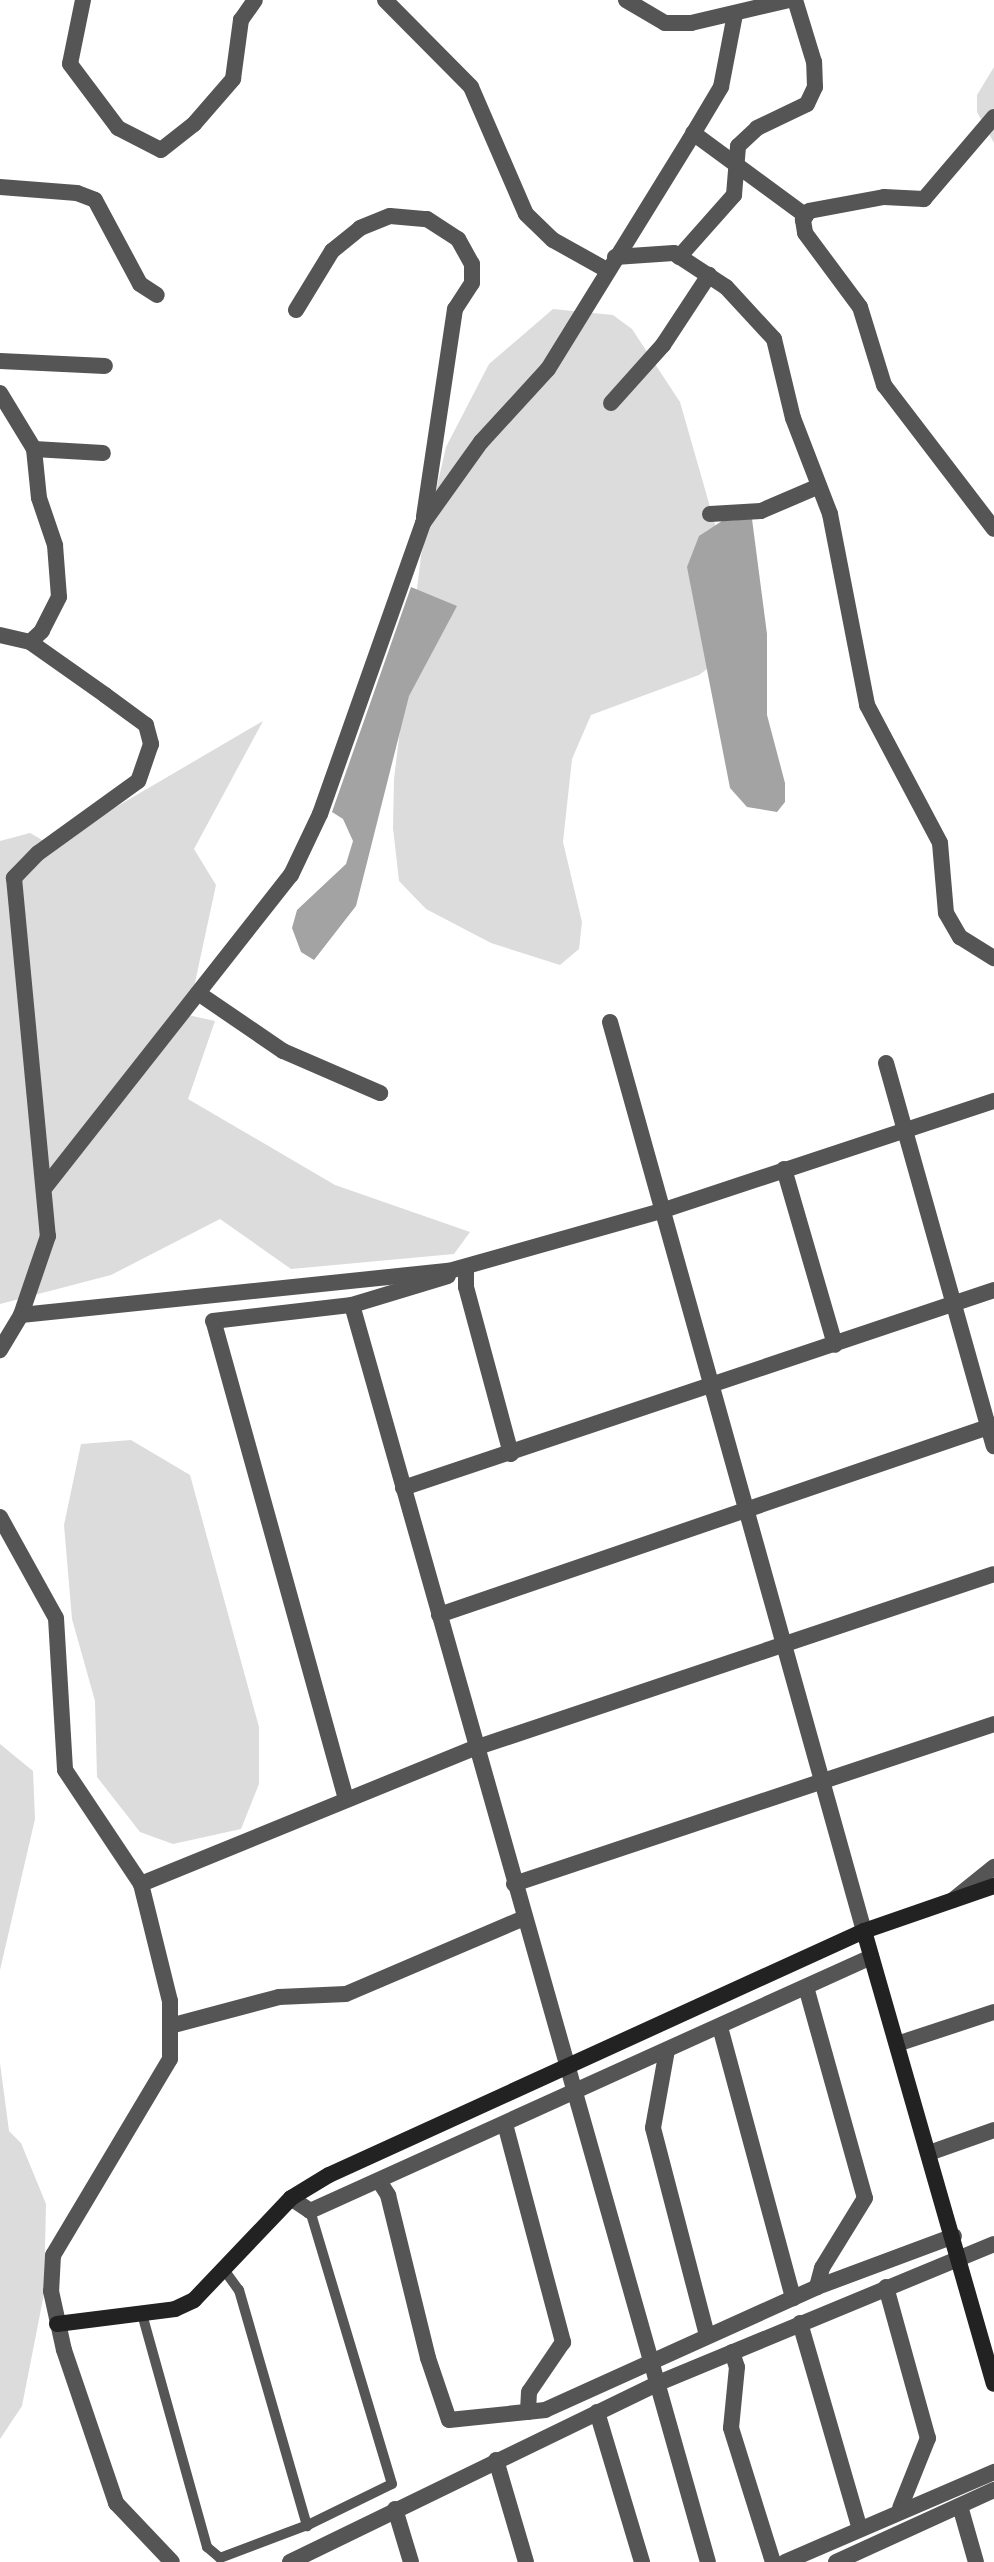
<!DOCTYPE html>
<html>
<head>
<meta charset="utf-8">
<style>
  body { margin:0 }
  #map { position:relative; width:994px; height:2562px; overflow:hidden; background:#fff; font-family:Poppins,sans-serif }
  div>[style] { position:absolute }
  .green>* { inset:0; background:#dcdcdc }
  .water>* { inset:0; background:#a3a3a3 }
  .lane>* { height:10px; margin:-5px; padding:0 5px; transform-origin:5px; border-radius:5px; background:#555 }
  .street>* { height:16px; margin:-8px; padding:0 8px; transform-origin:8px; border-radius:8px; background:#555 }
  .secondary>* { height:16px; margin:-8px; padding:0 8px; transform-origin:8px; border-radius:8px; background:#222 }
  span { translate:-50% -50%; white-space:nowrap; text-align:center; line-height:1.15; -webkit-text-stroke:8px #fff; paint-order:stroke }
</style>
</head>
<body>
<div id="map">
  <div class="green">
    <div style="clip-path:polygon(994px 67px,994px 143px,977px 112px,977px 95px)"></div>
    <div style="clip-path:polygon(553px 309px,613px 315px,632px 329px,680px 402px,721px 545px,727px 654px,699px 675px,591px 715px,572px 759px,563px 842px,582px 922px,579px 949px,560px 965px,491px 943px,426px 909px,399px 881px,393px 828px,394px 779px,421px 556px,446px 447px,489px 364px)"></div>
    <div style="clip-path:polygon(263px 721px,194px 849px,216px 885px,188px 1015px,215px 1021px,188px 1099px,335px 1185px,470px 1232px,454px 1254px,291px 1269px,220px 1219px,111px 1275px,0 1304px,0 841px,30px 833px,51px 845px)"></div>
    <div style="clip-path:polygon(131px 1440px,190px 1475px,259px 1727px,259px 1784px,241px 1829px,173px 1844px,140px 1832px,97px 1777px,95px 1701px,72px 1619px,64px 1525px,81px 1444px)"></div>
    <div style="clip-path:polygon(0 1744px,33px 1771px,35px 1819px,0 1970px)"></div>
    <div style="clip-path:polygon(0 2063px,9px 2131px,21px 2143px,46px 2204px,44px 2294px,22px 2406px,0 2439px)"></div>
  </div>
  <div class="water">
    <div style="clip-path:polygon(752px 519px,767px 634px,767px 715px,785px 783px,785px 802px,777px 812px,747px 807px,730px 788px,687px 567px,699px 536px,722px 521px)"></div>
    <div style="clip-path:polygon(411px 587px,457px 606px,409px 696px,356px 906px,314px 960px,301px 952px,292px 928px,297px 910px,346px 864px,353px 841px,343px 819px,332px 812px)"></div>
  </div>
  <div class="lane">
    <div style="left:222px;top:2267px;width:29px;rotate:54deg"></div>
    <div style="left:239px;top:2290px;width:246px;rotate:73.9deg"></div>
    <div style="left:142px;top:2314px;width:242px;rotate:74.4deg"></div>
    <div style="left:207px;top:2547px;width:17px;rotate:40deg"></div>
    <div style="left:220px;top:2558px;width:96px;rotate:-20.7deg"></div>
    <div style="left:310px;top:2524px;width:91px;rotate:-26deg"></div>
    <div style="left:392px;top:2484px;width:285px;rotate:-106.7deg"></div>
  </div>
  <div class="street">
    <div style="left:83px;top:0;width:65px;rotate:101.5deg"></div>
    <div style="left:70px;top:64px;width:80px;rotate:53.1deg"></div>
    <div style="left:118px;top:128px;width:48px;rotate:27.1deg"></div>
    <div style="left:161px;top:150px;width:42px;rotate:-38.2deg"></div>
    <div style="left:194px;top:124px;width:60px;rotate:-49.1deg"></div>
    <div style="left:233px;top:79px;width:60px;rotate:-82.3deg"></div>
    <div style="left:241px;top:20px;width:24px;rotate:-55deg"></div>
    <div style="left:385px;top:0;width:122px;rotate:45.3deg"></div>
    <div style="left:471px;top:87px;width:138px;rotate:66.6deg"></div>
    <div style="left:526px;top:214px;width:37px;rotate:44deg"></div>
    <div style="left:553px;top:240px;width:62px;rotate:29.1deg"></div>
    <div style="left:626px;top:0;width:45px;rotate:30.5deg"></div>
    <div style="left:665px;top:23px;width:26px"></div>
    <div style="left:691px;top:23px;width:101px;rotate:-13.2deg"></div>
    <div style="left:994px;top:117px;width:108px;rotate:130.5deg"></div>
    <div style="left:924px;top:199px;width:40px;rotate:-177.1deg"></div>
    <div style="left:884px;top:197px;width:76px;rotate:169.4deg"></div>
    <div style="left:809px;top:211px;width:11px;rotate:124deg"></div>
    <div style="left:803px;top:220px;width:13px;rotate:81deg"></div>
    <div style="left:805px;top:233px;width:92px;rotate:53.4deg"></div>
    <div style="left:860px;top:307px;width:82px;rotate:72.9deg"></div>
    <div style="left:884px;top:385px;width:181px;rotate:52.6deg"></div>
    <div style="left:693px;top:133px;width:140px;rotate:36.3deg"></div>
    <div style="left:0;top:187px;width:77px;rotate:4.5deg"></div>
    <div style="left:77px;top:193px;width:19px;rotate:21deg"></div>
    <div style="left:95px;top:200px;width:95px;rotate:61.8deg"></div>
    <div style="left:140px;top:284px;width:20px;rotate:33deg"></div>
    <div style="left:615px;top:257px;width:59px;rotate:-3.9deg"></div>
    <div style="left:674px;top:253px;width:62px;rotate:33.2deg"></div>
    <div style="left:726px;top:287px;width:71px;rotate:47.3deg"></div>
    <div style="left:774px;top:339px;width:81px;rotate:76.5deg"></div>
    <div style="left:793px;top:418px;width:103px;rotate:68.9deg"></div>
    <div style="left:830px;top:514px;width:195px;rotate:79deg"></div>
    <div style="left:867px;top:705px;width:156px;rotate:62.1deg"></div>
    <div style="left:940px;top:843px;width:70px;rotate:85.1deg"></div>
    <div style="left:946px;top:913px;width:28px;rotate:60deg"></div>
    <div style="left:960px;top:937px;width:40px;rotate:32deg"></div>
    <div style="left:679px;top:257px;width:83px;rotate:-48.4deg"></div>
    <div style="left:734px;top:195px;width:49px;rotate:-85.3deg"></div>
    <div style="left:738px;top:146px;width:26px;rotate:-43deg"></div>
    <div style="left:757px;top:128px;width:55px;rotate:-25.6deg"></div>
    <div style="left:807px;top:104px;width:19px;rotate:-65deg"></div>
    <div style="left:815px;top:87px;width:25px;rotate:-92deg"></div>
    <div style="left:814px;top:62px;width:65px;rotate:-107deg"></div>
    <div style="left:296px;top:310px;width:69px;rotate:-58.6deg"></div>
    <div style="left:332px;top:251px;width:36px;rotate:-39deg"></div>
    <div style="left:360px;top:228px;width:32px;rotate:-22deg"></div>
    <div style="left:390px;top:216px;width:37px;rotate:5deg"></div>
    <div style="left:427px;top:219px;width:37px;rotate:33deg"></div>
    <div style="left:458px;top:239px;width:29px;rotate:61deg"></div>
    <div style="left:472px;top:264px;width:19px;rotate:90deg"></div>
    <div style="left:472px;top:283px;width:31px;rotate:123deg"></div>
    <div style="left:455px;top:309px;width:210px;rotate:98.5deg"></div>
    <div style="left:0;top:361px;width:105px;rotate:2.7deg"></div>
    <div style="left:0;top:393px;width:66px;rotate:58.7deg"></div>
    <div style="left:34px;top:449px;width:49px;rotate:84.2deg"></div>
    <div style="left:39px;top:498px;width:50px;rotate:71.2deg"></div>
    <div style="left:55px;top:545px;width:52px;rotate:85.6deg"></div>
    <div style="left:59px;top:597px;width:38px;rotate:117deg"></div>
    <div style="left:42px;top:631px;width:16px;rotate:137deg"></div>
    <div style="left:611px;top:403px;width:78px;rotate:-48.1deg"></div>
    <div style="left:663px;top:345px;width:84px;rotate:-56.7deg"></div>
    <div style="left:34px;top:449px;width:69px;rotate:3.3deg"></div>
    <div style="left:710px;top:514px;width:51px;rotate:-3.4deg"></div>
    <div style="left:761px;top:511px;width:63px;rotate:-23.3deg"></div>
    <div style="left:0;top:635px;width:31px;rotate:13deg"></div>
    <div style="left:30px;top:642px;width:92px;rotate:35.2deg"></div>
    <div style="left:105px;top:695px;width:51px;rotate:36.2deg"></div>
    <div style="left:146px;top:725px;width:20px;rotate:75deg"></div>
    <div style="left:151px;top:744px;width:39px;rotate:109deg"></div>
    <div style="left:138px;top:781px;width:123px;rotate:144.2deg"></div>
    <div style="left:38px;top:853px;width:35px;rotate:134deg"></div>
    <div style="left:14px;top:878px;width:360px;rotate:84.6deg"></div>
    <div style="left:48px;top:1236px;width:83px;rotate:108.9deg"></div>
    <div style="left:21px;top:1315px;width:41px;rotate:121deg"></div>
    <div style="left:198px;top:993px;width:103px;rotate:34.3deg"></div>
    <div style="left:283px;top:1051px;width:106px;rotate:23.4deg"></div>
    <div style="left:610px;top:1022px;width:944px;rotate:74.39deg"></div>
    <div style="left:886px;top:1063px;width:398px;rotate:74.3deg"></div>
    <div style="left:784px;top:1169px;width:183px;rotate:73.8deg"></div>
    <div style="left:46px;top:1186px;width:396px;rotate:-51.8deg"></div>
    <div style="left:291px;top:875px;width:68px;rotate:-64.6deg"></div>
    <div style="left:320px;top:814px;width:309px;rotate:-70.5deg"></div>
    <div style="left:423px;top:523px;width:100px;rotate:-54.4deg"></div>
    <div style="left:481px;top:442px;width:99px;rotate:-47.5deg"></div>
    <div style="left:548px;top:369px;width:270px;rotate:-58.3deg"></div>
    <div style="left:690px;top:139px;width:61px;rotate:-59.2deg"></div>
    <div style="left:721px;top:87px;width:74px;rotate:-79.1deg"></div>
    <div style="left:466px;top:1267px;width:20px;rotate:90deg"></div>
    <div style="left:466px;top:1287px;width:173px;rotate:74.9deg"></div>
    <div style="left:352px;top:1305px;width:1306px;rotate:74.19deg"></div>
    <div style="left:21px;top:1315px;width:430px;rotate:-5.9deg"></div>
    <div style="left:449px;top:1271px;width:220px;rotate:-15.8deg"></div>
    <div style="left:661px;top:1211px;width:351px;rotate:-18.3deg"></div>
    <div style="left:403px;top:1488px;width:623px;rotate:-18.52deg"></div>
    <div style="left:0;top:1517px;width:115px;rotate:61deg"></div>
    <div style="left:56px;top:1618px;width:152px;rotate:86.6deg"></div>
    <div style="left:65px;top:1770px;width:137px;rotate:56.3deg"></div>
    <div style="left:141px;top:1884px;width:121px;rotate:76.1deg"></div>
    <div style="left:170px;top:2001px;width:58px;rotate:90deg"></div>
    <div style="left:170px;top:2059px;width:228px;rotate:120.8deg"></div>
    <div style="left:53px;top:2255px;width:36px;rotate:93deg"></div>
    <div style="left:51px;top:2291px;width:60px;rotate:77.6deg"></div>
    <div style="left:64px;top:2350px;width:162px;rotate:71.2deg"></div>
    <div style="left:116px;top:2503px;width:81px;rotate:46.5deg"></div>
    <div style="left:439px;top:1615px;width:587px;rotate:-18.9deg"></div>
    <div style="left:346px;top:1799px;width:496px;rotate:-105.5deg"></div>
    <div style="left:213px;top:1321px;width:140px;rotate:-6.6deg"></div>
    <div style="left:352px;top:1305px;width:100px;rotate:-16.8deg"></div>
    <div style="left:141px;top:1884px;width:361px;rotate:-22.2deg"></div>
    <div style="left:475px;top:1748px;width:547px;rotate:-18.53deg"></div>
    <div style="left:514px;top:1884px;width:506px;rotate:-18.43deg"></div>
    <div style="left:953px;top:1900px;width:53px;rotate:-38.8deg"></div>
    <div style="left:806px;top:1987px;width:219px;rotate:74.4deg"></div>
    <div style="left:865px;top:2198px;width:82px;rotate:121.6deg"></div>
    <div style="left:822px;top:2268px;width:20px;rotate:105deg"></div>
    <div style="left:170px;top:2026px;width:113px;rotate:-14.9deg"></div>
    <div style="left:279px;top:1997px;width:67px;rotate:-2.6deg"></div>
    <div style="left:346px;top:1994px;width:194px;rotate:-23.1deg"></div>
    <div style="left:720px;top:2027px;width:281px;rotate:74.9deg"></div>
    <div style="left:897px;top:2044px;width:102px;rotate:-18.3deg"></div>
    <div style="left:667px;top:2050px;width:79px;rotate:100.2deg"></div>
    <div style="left:653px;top:2128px;width:214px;rotate:75.4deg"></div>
    <div style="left:505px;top:2124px;width:226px;rotate:75.1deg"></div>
    <div style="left:563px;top:2342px;width:60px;rotate:124.2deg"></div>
    <div style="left:529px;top:2392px;width:20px;rotate:93deg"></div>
    <div style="left:929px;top:2153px;width:69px;rotate:-19.5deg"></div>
    <div style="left:379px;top:2181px;width:17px;rotate:57deg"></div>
    <div style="left:388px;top:2195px;width:168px;rotate:76.2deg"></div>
    <div style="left:428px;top:2358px;width:65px;rotate:71.3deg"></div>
    <div style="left:449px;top:2420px;width:97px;rotate:-5.9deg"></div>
    <div style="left:545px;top:2410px;width:299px;rotate:-24.3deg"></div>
    <div style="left:817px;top:2287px;width:146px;rotate:-20.4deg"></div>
    <div style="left:291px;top:2198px;width:23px;rotate:34deg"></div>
    <div style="left:310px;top:2211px;width:616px;rotate:-24.36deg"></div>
    <div style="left:886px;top:2287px;width:157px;rotate:74.5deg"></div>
    <div style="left:928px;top:2438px;width:75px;rotate:111.8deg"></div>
    <div style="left:800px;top:2323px;width:211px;rotate:73.8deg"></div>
    <div style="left:732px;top:2352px;width:16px;rotate:72deg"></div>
    <div style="left:737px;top:2367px;width:61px;rotate:95.6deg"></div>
    <div style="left:731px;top:2428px;width:140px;rotate:72.6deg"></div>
    <div style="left:597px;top:2412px;width:157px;rotate:73.3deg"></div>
    <div style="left:496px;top:2460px;width:106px;rotate:73.6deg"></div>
    <div style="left:960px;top:2506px;width:58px;rotate:74.1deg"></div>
    <div style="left:395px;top:2509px;width:55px;rotate:73.2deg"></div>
    <div style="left:290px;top:2562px;width:407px;rotate:-25.9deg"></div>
    <div style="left:656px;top:2384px;width:366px;rotate:-22.5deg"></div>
    <div style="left:785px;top:2562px;width:228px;rotate:-23.3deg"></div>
    <div style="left:836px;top:2562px;width:174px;rotate:-24.5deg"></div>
  </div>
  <div class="secondary">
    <div style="left:864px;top:1931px;width:471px;rotate:74deg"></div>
    <div style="left:57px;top:2324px;width:119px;rotate:-7.2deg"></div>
    <div style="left:175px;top:2309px;width:21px;rotate:-25deg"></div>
    <div style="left:194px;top:2300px;width:141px;rotate:-46.4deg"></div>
    <div style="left:291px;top:2198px;width:44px;rotate:-31.2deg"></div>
    <div style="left:329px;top:2175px;width:588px;rotate:-24.52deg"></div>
    <div style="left:864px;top:1931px;width:138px;rotate:-19.1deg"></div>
  </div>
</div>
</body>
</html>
